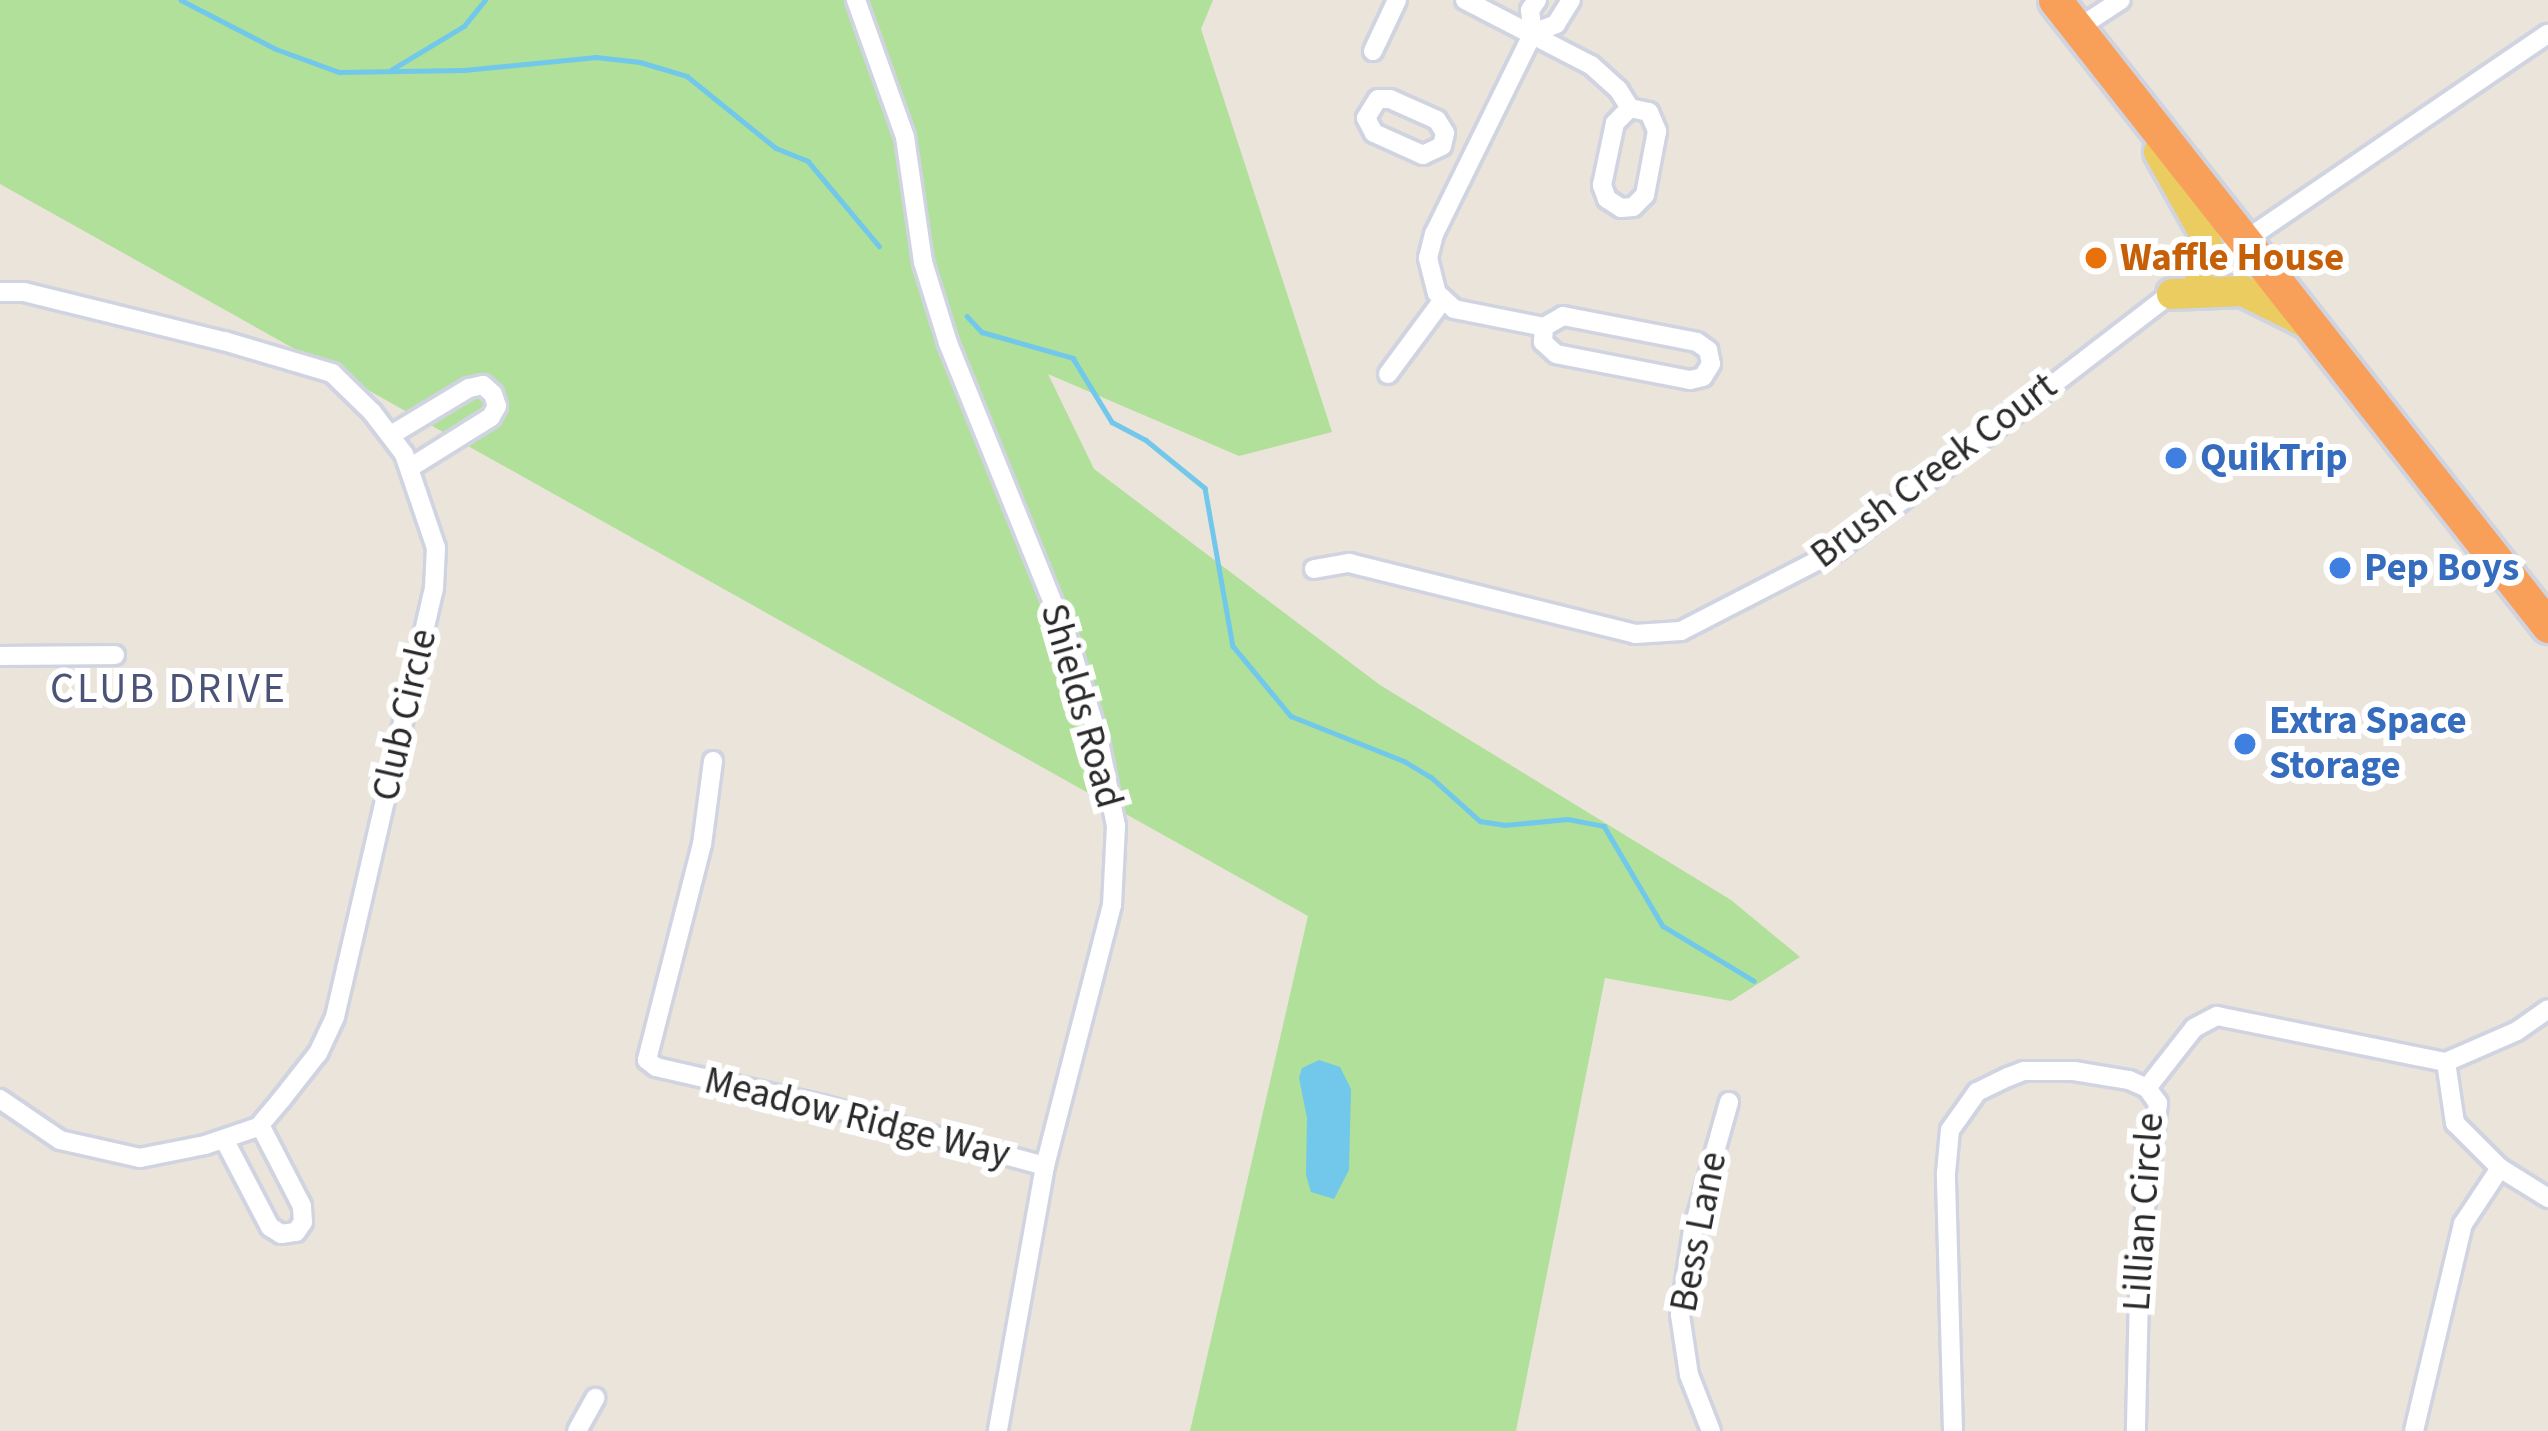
<!DOCTYPE html>
<html>
<head>
<meta charset="utf-8">
<style>
  body { margin:0 }
  #map { position:relative; width:2548px; height:1431px; overflow:hidden; background:#ebe4db; font-family:"Source Sans 3",sans-serif }
  div>[style] { position:absolute }
  .green>* { inset:0; background:#b0e099 }
  .water>* { inset:0; background:#71c8ea }
  .stream>* { height:4.5px; margin:-2.25px; padding:0 2.25px; transform-origin:2.25px; border-radius:2.25px; background:#71c8ea }
  .roads { filter:drop-shadow(3px 0 #d0d4e1) drop-shadow(-3px 0 #d0d4e1) drop-shadow(0 3px #d0d4e1) drop-shadow(0 -3px #d0d4e1) }
  .street>* { height:18px; margin:-9px; padding:0 9px; transform-origin:9px; border-radius:9px; background:#fff }
  .primary>* { height:30px; margin:-15px; padding:0 15px; transform-origin:15px; border-radius:15px; background:#ebcc60 }
  .highway>* { height:33px; margin:-16.5px; padding:0 16.5px; transform-origin:16.5px; border-radius:16.5px; background:#f89f59 }
  .dots>* { width:33px; height:33px; translate:-50% -50%; box-sizing:border-box; border:6px solid #fff; border-radius:50% }
  span { translate:-50% -50%; white-space:nowrap; text-align:center; line-height:1.15; -webkit-text-stroke:12px #fff; paint-order:stroke }
  .food-label { font-size:39px; color:#c56008; font-weight:700 }
  .left { translate:0 -50%; text-align:left }
  .shop-label { font-size:39px; color:#366cbe; font-weight:700 }
  .street-label { font-size:39px; color:#292929 }
  .neighbourhood-label { font-size:42px; color:#4b5378; letter-spacing:3px }
</style>
</head>
<body>
<div id="map">
  <div class="green">
    <div style="clip-path:polygon(0 0,1213px 0,1201px 29px,1332px 432px,1239px 456px,1048px 374px,1094px 469px,1380px 685px,1731px 900px,1800px 957px,1731px 1001px,1605px 978px,1516px 1431px,1190px 1431px,1308px 916px,0 184px)"></div>
  </div>
  <div class="water">
    <div style="clip-path:polygon(1319px 1060px,1340px 1067px,1351px 1089px,1349px 1170px,1334px 1199px,1311px 1192px,1306px 1175px,1307px 1118px,1299px 1078px,1302px 1068px)"></div>
  </div>
  <div class="stream">
    <div style="left:181px;top:0;width:107px;rotate:27.3deg"></div>
    <div style="left:276px;top:49px;width:67px;rotate:20.1deg"></div>
    <div style="left:339px;top:72px;width:125px;rotate:-0.9deg"></div>
    <div style="left:464px;top:70px;width:133px;rotate:-5.6deg"></div>
    <div style="left:596px;top:57px;width:44px;rotate:6.5deg"></div>
    <div style="left:640px;top:62px;width:49px;rotate:16.6deg"></div>
    <div style="left:687px;top:76px;width:114px;rotate:39deg"></div>
    <div style="left:776px;top:148px;width:35px;rotate:22deg"></div>
    <div style="left:808px;top:161px;width:111px;rotate:50.1deg"></div>
    <div style="left:391px;top:70px;width:85px;rotate:-31.1deg"></div>
    <div style="left:464px;top:26px;width:33px;rotate:-51deg"></div>
    <div style="left:967px;top:316px;width:22px;rotate:47deg"></div>
    <div style="left:982px;top:332px;width:95px;rotate:15.9deg"></div>
    <div style="left:1073px;top:358px;width:75px;rotate:58.6deg"></div>
    <div style="left:1112px;top:422px;width:38px;rotate:28deg"></div>
    <div style="left:1146px;top:440px;width:76px;rotate:39.1deg"></div>
    <div style="left:1205px;top:488px;width:160px;rotate:80deg"></div>
    <div style="left:1233px;top:646px;width:91px;rotate:50.4deg"></div>
    <div style="left:1291px;top:716px;width:122px;rotate:21.7deg"></div>
    <div style="left:1404px;top:761px;width:31px;rotate:31deg"></div>
    <div style="left:1431px;top:777px;width:66px;rotate:41.9deg"></div>
    <div style="left:1480px;top:821px;width:24px;rotate:9deg"></div>
    <div style="left:1504px;top:825px;width:64px;rotate:-5.4deg"></div>
    <div style="left:1568px;top:819px;width:37px;rotate:11deg"></div>
    <div style="left:1604px;top:826px;width:116px;rotate:59.5deg"></div>
    <div style="left:1663px;top:926px;width:106px;rotate:31.1deg"></div>
  </div>
  <div class="roads">
    <div class="street">
      <div style="left:856px;top:0;width:145px;rotate:70.3deg"></div>
      <div style="left:905px;top:137px;width:126px;rotate:81.8deg"></div>
      <div style="left:923px;top:262px;width:85px;rotate:72.8deg"></div>
      <div style="left:948px;top:343px;width:323px;rotate:68deg"></div>
      <div style="left:1069px;top:642px;width:103px;rotate:73.1deg"></div>
      <div style="left:1099px;top:741px;width:87px;rotate:78.7deg"></div>
      <div style="left:1116px;top:826px;width:79px;rotate:92.9deg"></div>
      <div style="left:1112px;top:905px;width:269px;rotate:104.4deg"></div>
      <div style="left:1045px;top:1166px;width:269px;rotate:100.1deg"></div>
      <div style="left:1465px;top:0;width:142px;rotate:27.3deg"></div>
      <div style="left:1591px;top:65px;width:36px;rotate:42deg"></div>
      <div style="left:1618px;top:89px;width:22px;rotate:58deg"></div>
      <div style="left:1537px;top:0;width:12px;rotate:125deg"></div>
      <div style="left:1530px;top:10px;width:23px;rotate:83deg"></div>
      <div style="left:1533px;top:33px;width:224px;rotate:116.2deg"></div>
      <div style="left:1434px;top:234px;width:25px;rotate:104deg"></div>
      <div style="left:1428px;top:258px;width:36px;rotate:76deg"></div>
      <div style="left:1437px;top:293px;width:23px;rotate:43deg"></div>
      <div style="left:1454px;top:309px;width:92px;rotate:11.3deg"></div>
      <div style="left:1544px;top:327px;width:22px;rotate:-30deg"></div>
      <div style="left:1563px;top:316px;width:136px;rotate:11deg"></div>
      <div style="left:1697px;top:342px;width:14px;rotate:36deg"></div>
      <div style="left:1708px;top:350px;width:14px;rotate:78deg"></div>
      <div style="left:1711px;top:364px;width:15px;rotate:122deg"></div>
      <div style="left:1703px;top:377px;width:13px;rotate:167deg"></div>
      <div style="left:1690px;top:380px;width:136px;rotate:-169deg"></div>
      <div style="left:1556px;top:354px;width:18px;rotate:-137deg"></div>
      <div style="left:1543px;top:342px;width:15px;rotate:-86deg"></div>
      <div style="left:2078px;top:28px;width:51px;rotate:-33.1deg"></div>
      <div style="left:1533px;top:33px;width:25px;rotate:-21deg"></div>
      <div style="left:1556px;top:24px;width:28px;rotate:-58deg"></div>
      <div style="left:1373px;top:51px;width:56px;rotate:-64.8deg"></div>
      <div style="left:1378px;top:99px;width:12px"></div>
      <div style="left:1390px;top:99px;width:51px;rotate:24.1deg"></div>
      <div style="left:1437px;top:120px;width:15px;rotate:58deg"></div>
      <div style="left:1445px;top:133px;width:13px;rotate:103deg"></div>
      <div style="left:1442px;top:146px;width:21px;rotate:155deg"></div>
      <div style="left:1423px;top:155px;width:54px;rotate:-155.8deg"></div>
      <div style="left:1374px;top:133px;width:17px;rotate:-118deg"></div>
      <div style="left:1366px;top:118px;width:22px;rotate:-58deg"></div>
      <div style="left:1630px;top:108px;width:19px;rotate:12deg"></div>
      <div style="left:1649px;top:112px;width:21px;rotate:67deg"></div>
      <div style="left:1657px;top:131px;width:65px;rotate:100.6deg"></div>
      <div style="left:1645px;top:195px;width:17px;rotate:135deg"></div>
      <div style="left:1633px;top:207px;width:12px;rotate:175deg"></div>
      <div style="left:1621px;top:208px;width:17px;rotate:-147deg"></div>
      <div style="left:1607px;top:199px;width:15px;rotate:-110deg"></div>
      <div style="left:1602px;top:185px;width:63px;rotate:-78.2deg"></div>
      <div style="left:1615px;top:123px;width:21px;rotate:-45deg"></div>
      <div style="left:2200px;top:271px;width:421px;rotate:-34.3deg"></div>
      <div style="left:0;top:292px;width:24px"></div>
      <div style="left:24px;top:292px;width:206px;rotate:13.8deg"></div>
      <div style="left:224px;top:341px;width:113px;rotate:16.5deg"></div>
      <div style="left:332px;top:373px;width:56px;rotate:44.3deg"></div>
      <div style="left:372px;top:412px;width:53px;rotate:52.7deg"></div>
      <div style="left:404px;top:454px;width:99px;rotate:71.2deg"></div>
      <div style="left:436px;top:548px;width:40px;rotate:92.9deg"></div>
      <div style="left:434px;top:588px;width:440px;rotate:103deg"></div>
      <div style="left:335px;top:1017px;width:40px;rotate:115deg"></div>
      <div style="left:318px;top:1053px;width:60px;rotate:128.2deg"></div>
      <div style="left:281px;top:1100px;width:35px;rotate:130deg"></div>
      <div style="left:258px;top:1127px;width:56px;rotate:161.2deg"></div>
      <div style="left:205px;top:1145px;width:66px;rotate:168.7deg"></div>
      <div style="left:140px;top:1158px;width:82px;rotate:-167.3deg"></div>
      <div style="left:60px;top:1140px;width:73px;rotate:-145.7deg"></div>
      <div style="left:1388px;top:374px;width:91px;rotate:-53.5deg"></div>
      <div style="left:391px;top:435px;width:91px;rotate:-31.1deg"></div>
      <div style="left:469px;top:388px;width:14px;rotate:-12deg"></div>
      <div style="left:483px;top:385px;width:13px;rotate:42deg"></div>
      <div style="left:493px;top:394px;width:13px;rotate:72deg"></div>
      <div style="left:497px;top:406px;width:13px;rotate:119deg"></div>
      <div style="left:491px;top:417px;width:94px;rotate:148deg"></div>
      <div style="left:1314px;top:569px;width:36px;rotate:-10deg"></div>
      <div style="left:1349px;top:563px;width:295px;rotate:13.9deg"></div>
      <div style="left:1635px;top:634px;width:46px;rotate:-3.7deg"></div>
      <div style="left:1681px;top:631px;width:177px;rotate:-27.3deg"></div>
      <div style="left:1838px;top:550px;width:429px;rotate:-37.6deg"></div>
      <div style="left:0;top:656px;width:115px;rotate:-0.5deg"></div>
      <div style="left:713px;top:761px;width:84px;rotate:97.5deg"></div>
      <div style="left:702px;top:844px;width:223px;rotate:104.3deg"></div>
      <div style="left:647px;top:1060px;width:11px;rotate:38deg"></div>
      <div style="left:656px;top:1067px;width:170px;rotate:12.9deg"></div>
      <div style="left:822px;top:1105px;width:231px;rotate:15.3deg"></div>
      <div style="left:2446px;top:1062px;width:62px;rotate:81.6deg"></div>
      <div style="left:2455px;top:1123px;width:64px;rotate:45deg"></div>
      <div style="left:2500px;top:1168px;width:57px;rotate:32deg"></div>
      <div style="left:2147px;top:1088px;width:76px;rotate:-51.9deg"></div>
      <div style="left:2194px;top:1028px;width:26px;rotate:-28deg"></div>
      <div style="left:2217px;top:1016px;width:234px;rotate:11.4deg"></div>
      <div style="left:2446px;top:1062px;width:77px;rotate:-23.6deg"></div>
      <div style="left:2517px;top:1031px;width:38px;rotate:-35deg"></div>
      <div style="left:224px;top:1139px;width:99px;rotate:62.4deg"></div>
      <div style="left:270px;top:1227px;width:13px;rotate:32deg"></div>
      <div style="left:281px;top:1234px;width:15px;rotate:-8deg"></div>
      <div style="left:296px;top:1232px;width:12px;rotate:-55deg"></div>
      <div style="left:303px;top:1222px;width:16px;rotate:-94deg"></div>
      <div style="left:302px;top:1206px;width:91px;rotate:-117.4deg"></div>
      <div style="left:577px;top:1431px;width:38px;rotate:-61deg"></div>
      <div style="left:1711px;top:1431px;width:60px;rotate:-111.4deg"></div>
      <div style="left:1689px;top:1375px;width:61px;rotate:-98.5deg"></div>
      <div style="left:1680px;top:1315px;width:86px;rotate:-81.3deg"></div>
      <div style="left:1693px;top:1230px;width:133px;rotate:-74.3deg"></div>
      <div style="left:1953px;top:1431px;width:258px;rotate:-91.6deg"></div>
      <div style="left:1946px;top:1173px;width:43px;rotate:-84.7deg"></div>
      <div style="left:1950px;top:1130px;width:47px;rotate:-54.6deg"></div>
      <div style="left:1977px;top:1092px;width:34px;rotate:-26deg"></div>
      <div style="left:2008px;top:1077px;width:17px;rotate:-21deg"></div>
      <div style="left:2024px;top:1071px;width:50px"></div>
      <div style="left:2074px;top:1071px;width:56px;rotate:9.3deg"></div>
      <div style="left:2129px;top:1080px;width:20px;rotate:24deg"></div>
      <div style="left:2147px;top:1088px;width:19px;rotate:54deg"></div>
      <div style="left:2158px;top:1103px;width:147px;rotate:97deg"></div>
      <div style="left:2140px;top:1249px;width:182px;rotate:91.3deg"></div>
      <div style="left:2414px;top:1431px;width:213px;rotate:-76.7deg"></div>
      <div style="left:2463px;top:1224px;width:67px;rotate:-56.5deg"></div>
    </div>
    <div class="primary">
      <div style="left:2159px;top:152px;width:86px;rotate:60.8deg"></div>
      <div style="left:2201px;top:227px;width:20px;rotate:72deg"></div>
      <div style="left:2207px;top:246px;width:26px;rotate:108deg"></div>
      <div style="left:2172px;top:294px;width:71px;rotate:-2.4deg"></div>
      <div style="left:2243px;top:291px;width:72px;rotate:26.6deg"></div>
    </div>
    <div class="highway">
      <div style="left:2055px;top:0;width:797px;rotate:51.78deg"></div>
    </div>
  </div>
  <div class="dots">
    <div style="left:2096px;top:258px;background:#e8710a"></div>
    <div style="left:2176px;top:458px;background:#3f7fe0"></div>
    <div style="left:2340px;top:568px;background:#3f7fe0"></div>
    <div style="left:2245px;top:744px;background:#3f7fe0"></div>
  </div>
  <div class="food-label">
    <span class="left" style="left:2120px;top:258px">Waffle House</span>
  </div>
  <div class="shop-label">
    <span class="left" style="left:2200px;top:458px">QuikTrip</span>
    <span class="left" style="left:2364px;top:568px">Pep Boys</span>
    <span class="left" style="left:2269px;top:744px">Extra Space<br>Storage</span>
  </div>
  <div class="street-label">
    <span style="left:1934px;top:471px;rotate:-37deg">Brush Creek Court</span>
    <span style="left:1081px;top:706px;rotate:74deg">Shields Road</span>
    <span style="left:405px;top:715px;rotate:-77deg">Club Circle</span>
    <span style="left:857px;top:1118px;rotate:14deg">Meadow Ridge Way</span>
    <span style="left:2144px;top:1212px;rotate:-86deg">Lillian Circle</span>
    <span style="left:1699px;top:1232px;rotate:-79deg">Bess Lane</span>
  </div>
  <div class="neighbourhood-label">
    <span style="left:169px;top:689px">CLUB DRIVE</span>
  </div>
</div>
</body>
</html>
